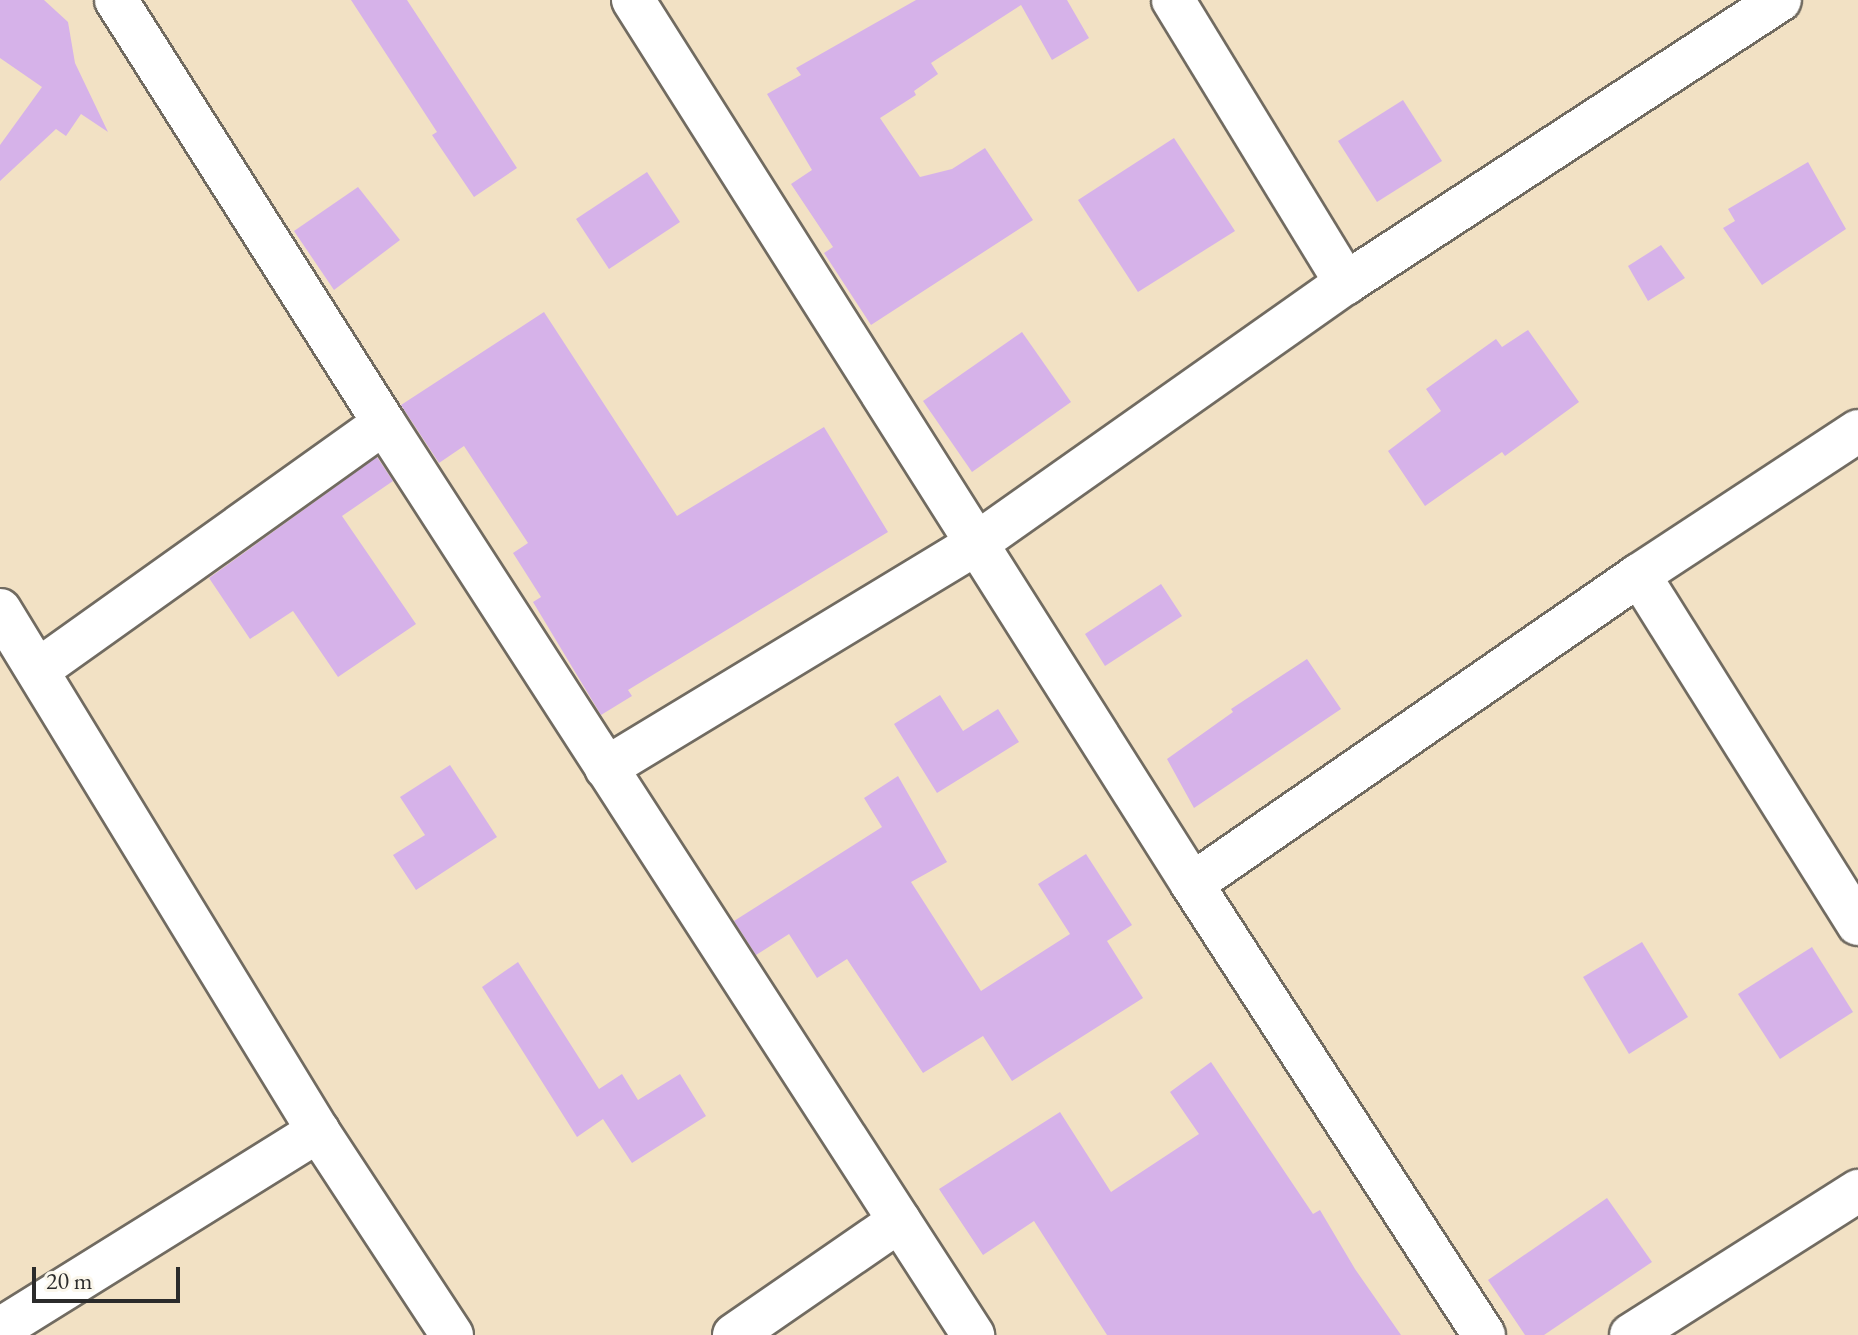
<!DOCTYPE html>
<html>
<head>
<meta charset="utf-8">
<style>
  body { margin:0 }
  #map { position:relative; width:1858px; height:1335px; overflow:hidden; background:#f2e1c4; font-family:"EB Garamond",serif }
  div>[style] { position:absolute }
  .building>* { inset:0; background:#d6b2e9 }
  .roads { filter:drop-shadow(2px 0 #716b61) drop-shadow(-2px 0 #716b61) drop-shadow(0 2px #716b61) drop-shadow(0 -2px #716b61) }
  .street>* { height:42px; margin:-21px; padding:0 21px; transform-origin:21px; border-radius:21px; background:#fff }
  span { translate:-50% -50%; white-space:nowrap; text-align:center; line-height:1.15; -webkit-text-stroke:8px #fbf7ec; paint-order:stroke }
  .scale { position:absolute; left:32px; top:1267px; width:148px; height:36px; box-sizing:border-box; border:4px solid #2b2b2b; border-top:0; padding-left:10px; font-size:24px; line-height:28px; white-space:nowrap; color:#2b2b2b; -webkit-text-stroke:6px #fbf7ec; paint-order:stroke }
</style>
</head>
<body>
<div id="map">
  <div class="building">
    <div style="clip-path:polygon(0 0,44px 0,68px 22px,75px 63px,108px 132px,81px 114px,66px 136px,56px 129px,0 181px,0 145px,42px 87px,0 58px)"></div>
    <div style="clip-path:polygon(351px 0,407px 0,517px 168px,474px 197px,432px 135px,437px 132px)"></div>
    <div style="clip-path:polygon(916px 0,1067px 0,1089px 38px,1052px 60px,1021px 5px,931px 63px,938px 74px,914px 91px,916px 95px,880px 118px,920px 177px,952px 169px,985px 148px,1033px 220px,871px 325px,824px 253px,833px 247px,791px 184px,812px 170px,767px 94px,801px 75px,796px 68px)"></div>
    <div style="clip-path:polygon(1403px 100px,1442px 161px,1377px 202px,1338px 141px)"></div>
    <div style="clip-path:polygon(1174px 138px,1235px 231px,1138px 292px,1078px 200px)"></div>
    <div style="clip-path:polygon(1808px 162px,1846px 229px,1762px 285px,1723px 228px,1735px 221px,1728px 209px)"></div>
    <div style="clip-path:polygon(647px 172px,680px 222px,609px 269px,576px 219px)"></div>
    <div style="clip-path:polygon(358px 187px,400px 240px,334px 290px,294px 231px)"></div>
    <div style="clip-path:polygon(1661px 245px,1685px 278px,1648px 301px,1628px 266px)"></div>
    <div style="clip-path:polygon(544px 312px,677px 516px,824px 427px,888px 532px,628px 690px,632px 696px,601px 715px,533px 602px,541px 597px,513px 553px,528px 543px,464px 446px,439px 463px,401px 405px)"></div>
    <div style="clip-path:polygon(1528px 330px,1579px 402px,1505px 456px,1502px 452px,1425px 506px,1388px 451px,1441px 411px,1426px 389px,1496px 339px,1502px 347px)"></div>
    <div style="clip-path:polygon(1022px 332px,1071px 402px,972px 472px,923px 401px)"></div>
    <div style="clip-path:polygon(377px 457px,393px 481px,342px 516px,416px 624px,338px 677px,293px 611px,250px 639px,209px 578px)"></div>
    <div style="clip-path:polygon(1161px 584px,1182px 616px,1105px 666px,1085px 634px)"></div>
    <div style="clip-path:polygon(1307px 659px,1341px 709px,1194px 808px,1167px 759px,1233px 712px,1231px 709px)"></div>
    <div style="clip-path:polygon(940px 695px,963px 731px,998px 709px,1019px 742px,937px 793px,894px 724px)"></div>
    <div style="clip-path:polygon(450px 765px,497px 837px,416px 890px,393px 855px,425px 835px,400px 797px)"></div>
    <div style="clip-path:polygon(898px 776px,947px 862px,911px 882px,981px 991px,1070px 934px,1038px 884px,1086px 854px,1132px 925px,1107px 941px,1143px 998px,1012px 1081px,983px 1036px,923px 1073px,847px 959px,817px 978px,789px 934px,756px 955px,734px 921px,882px 827px,864px 798px)"></div>
    <div style="clip-path:polygon(1642px 942px,1688px 1017px,1629px 1054px,1583px 977px)"></div>
    <div style="clip-path:polygon(1812px 947px,1853px 1012px,1780px 1059px,1738px 994px)"></div>
    <div style="clip-path:polygon(518px 962px,599px 1089px,622px 1074px,638px 1100px,680px 1074px,706px 1116px,632px 1163px,603px 1119px,577px 1137px,482px 987px)"></div>
    <div style="clip-path:polygon(1211px 1062px,1313px 1214px,1320px 1210px,1355px 1269px,1401px 1335px,1107px 1335px,1034px 1221px,983px 1255px,939px 1189px,1060px 1112px,1111px 1192px,1199px 1134px,1170px 1092px)"></div>
    <div style="clip-path:polygon(1607px 1198px,1652px 1262px,1544px 1335px,1525px 1335px,1488px 1280px)"></div>
  </div>
  <div class="roads">
    <div class="street">
      <div style="left:116px;top:0;width:501px;rotate:57.64deg"></div>
      <div style="left:384px;top:423px;width:1086px;rotate:57.14deg"></div>
      <div style="left:633px;top:0;width:1046px;rotate:57.69deg"></div>
      <div style="left:1192px;top:884px;width:537px;rotate:57.08deg"></div>
      <div style="left:1173px;top:0;width:332px;rotate:58.6deg"></div>
      <div style="left:1639px;top:575px;width:412px;rotate:57.9deg"></div>
      <div style="left:0;top:610px;width:610px;rotate:58.6deg"></div>
      <div style="left:318px;top:1131px;width:244px;rotate:56.7deg"></div>
      <div style="left:38px;top:670px;width:425px;rotate:-35.5deg"></div>
      <div style="left:606px;top:768px;width:434px;rotate:-31.2deg"></div>
      <div style="left:977px;top:543px;width:451px;rotate:-35.2deg"></div>
      <div style="left:1346px;top:283px;width:518px;rotate:-33.11deg"></div>
      <div style="left:1192px;top:884px;width:543px;rotate:-34.66deg"></div>
      <div style="left:1639px;top:575px;width:262px;rotate:-33.3deg"></div>
      <div style="left:0;top:1329px;width:375px;rotate:-31.9deg"></div>
      <div style="left:734px;top:1335px;width:201px;rotate:-34.6deg"></div>
      <div style="left:1631px;top:1335px;width:269px;rotate:-32.4deg"></div>
    </div>
  </div>
  <div class="scale">20 m</div>
</div>
</body>
</html>
